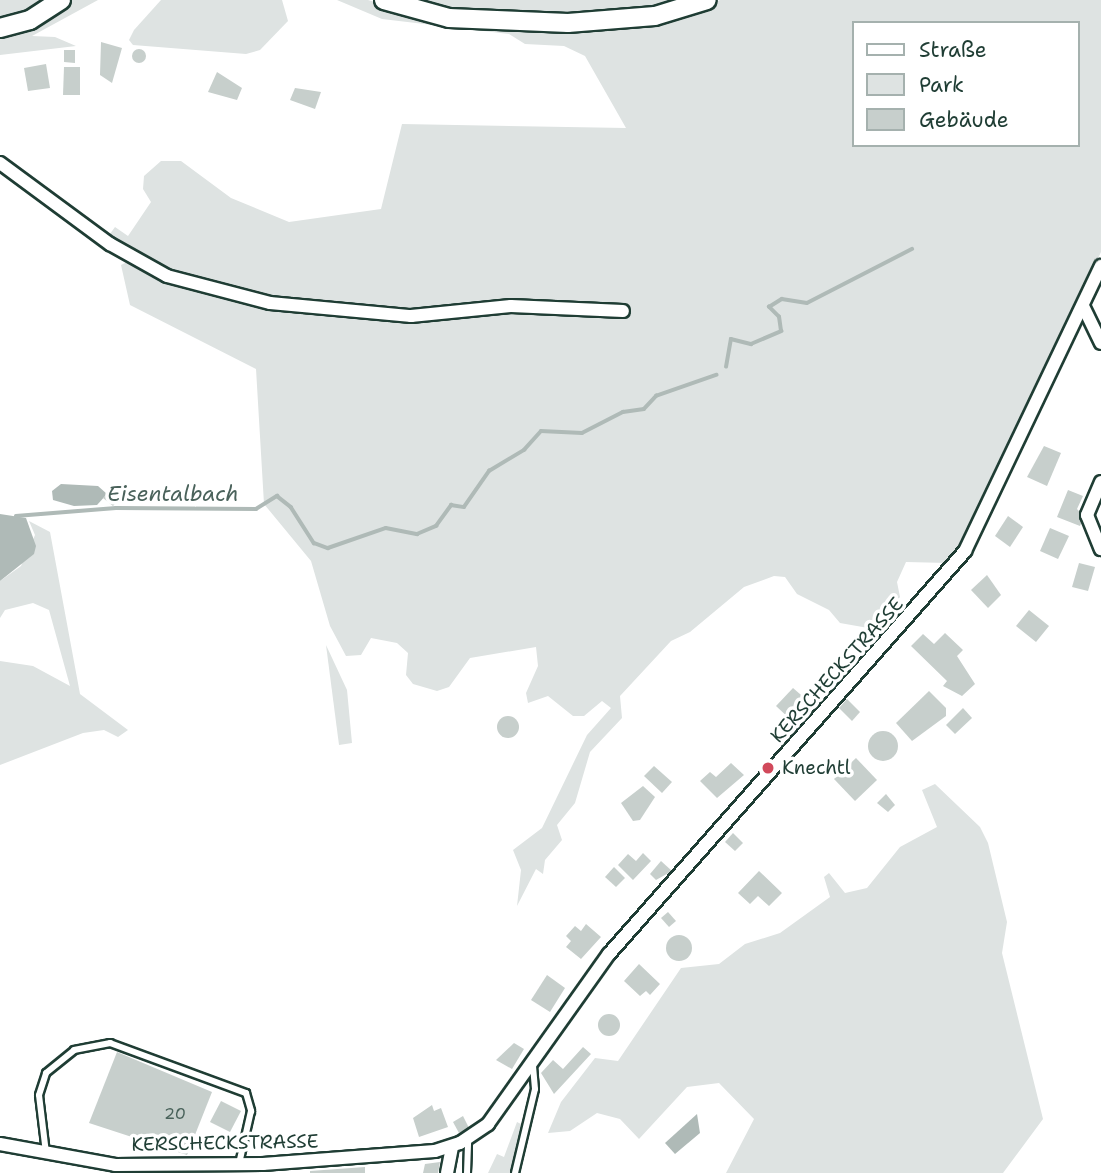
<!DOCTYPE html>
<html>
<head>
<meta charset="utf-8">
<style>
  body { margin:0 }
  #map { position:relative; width:1101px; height:1173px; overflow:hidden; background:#fff; font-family:"Shantell Sans",sans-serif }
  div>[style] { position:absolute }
  .green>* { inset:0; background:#dee3e2 }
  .water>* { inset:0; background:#afbab7 }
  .stream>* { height:3.5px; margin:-1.75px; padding:0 1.75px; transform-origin:1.75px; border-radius:1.75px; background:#afbab7 }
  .building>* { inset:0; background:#c7cfcc }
  .round { border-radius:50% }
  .roads { filter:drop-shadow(2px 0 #1f3d34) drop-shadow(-2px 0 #1f3d34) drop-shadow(0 2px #1f3d34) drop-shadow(0 -2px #1f3d34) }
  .lane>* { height:6px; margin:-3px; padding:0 3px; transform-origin:3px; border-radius:3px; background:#fff }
  .street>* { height:12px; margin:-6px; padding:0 6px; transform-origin:6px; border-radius:6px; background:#fff }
  .secondary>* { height:18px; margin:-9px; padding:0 9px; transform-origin:9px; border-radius:9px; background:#fff }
  .dots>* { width:19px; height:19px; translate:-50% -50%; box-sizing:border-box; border:4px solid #fff; border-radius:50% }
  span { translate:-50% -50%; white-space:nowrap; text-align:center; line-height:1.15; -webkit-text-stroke:7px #fff; paint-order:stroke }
  .number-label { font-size:16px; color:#49625a }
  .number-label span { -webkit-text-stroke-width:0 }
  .street-label { font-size:19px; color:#1f3d34 }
  .poi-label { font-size:19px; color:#1f3d34 }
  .left { translate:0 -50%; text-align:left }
  .water-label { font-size:21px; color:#4a625b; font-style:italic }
  .legend { position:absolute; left:852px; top:21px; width:228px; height:126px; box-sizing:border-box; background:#fff; border:2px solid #a5b1ae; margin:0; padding:9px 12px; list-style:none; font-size:21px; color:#1f3d34 }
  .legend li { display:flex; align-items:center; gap:14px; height:35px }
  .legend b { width:35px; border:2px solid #a5b1ae }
</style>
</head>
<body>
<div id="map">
  <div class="green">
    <div style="clip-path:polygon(0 0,54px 0,0 24px)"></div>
    <div style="clip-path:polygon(70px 0,98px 0,32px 36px,55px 37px,76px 46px,0 55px,0 34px,53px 13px)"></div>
    <div style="clip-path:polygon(161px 0,282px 0,288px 21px,260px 50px,246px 54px,133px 45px,129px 40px,134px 30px)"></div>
    <div style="clip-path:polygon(evenodd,337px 0,368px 0,431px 20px,700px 9px,720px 0,1101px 0,1101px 252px,967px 536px,948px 563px,906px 562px,897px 582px,900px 597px,874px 629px,840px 623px,829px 610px,797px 594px,785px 577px,774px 576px,744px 587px,690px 632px,671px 641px,620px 696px,622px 718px,590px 752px,575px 803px,557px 825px,562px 840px,545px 860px,543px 874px,536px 869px,517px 906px,521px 870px,513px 850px,542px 828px,587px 735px,611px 708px,602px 701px,584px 716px,573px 716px,548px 696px,528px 703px,526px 693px,538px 666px,536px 647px,470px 658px,449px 687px,437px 691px,413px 684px,406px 675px,408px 653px,397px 643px,371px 638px,361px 655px,346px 656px,330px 626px,311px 561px,264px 504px,256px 369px,130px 305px,121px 265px,137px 257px,107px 238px,115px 227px,128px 236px,151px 202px,143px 189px,144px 176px,161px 161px,181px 161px,231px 198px,289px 222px,381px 209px,402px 124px,626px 128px,585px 56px,564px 46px,525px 44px,509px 34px,382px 19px,337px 0,854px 23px,1078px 23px,1078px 145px,854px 145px,854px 23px)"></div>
    <div style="clip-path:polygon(397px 0,696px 0,607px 17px,464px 15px)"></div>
    <div style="clip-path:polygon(29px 521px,50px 532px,80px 694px,128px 730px,118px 737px,104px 730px,83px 733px,0 765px,0 661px,33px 666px,70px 686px,49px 610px,33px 603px,5px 610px,0 618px,0 581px,21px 566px,35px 535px)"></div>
    <div style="clip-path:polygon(326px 645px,347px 690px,352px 743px,339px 745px)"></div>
    <div style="clip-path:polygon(935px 784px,980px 827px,988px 843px,1007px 922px,1002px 953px,1043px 1119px,1003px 1173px,726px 1173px,754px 1119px,719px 1083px,687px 1087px,639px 1139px,620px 1119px,597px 1113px,570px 1131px,548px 1133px,561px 1102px,595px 1058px,618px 1061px,681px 968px,719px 964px,745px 944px,780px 933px,830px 897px,824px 877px,829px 873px,845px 893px,867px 888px,900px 847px,937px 827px,922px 790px)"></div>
    <div style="clip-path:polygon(517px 1122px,523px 1125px,512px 1173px,488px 1173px,497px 1154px,504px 1157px)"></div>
  </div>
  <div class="water">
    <div style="clip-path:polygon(61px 484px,98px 486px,107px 494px,97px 505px,74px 506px,53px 500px,52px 491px)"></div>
    <div style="clip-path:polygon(0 514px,26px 518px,36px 546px,34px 554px,0 581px)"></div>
    <div style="clip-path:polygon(697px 1114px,700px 1133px,675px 1154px,665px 1143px)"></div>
  </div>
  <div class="stream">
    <div style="left:726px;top:367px;width:28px;rotate:-80deg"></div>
    <div style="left:731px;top:339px;width:21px;rotate:14deg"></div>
    <div style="left:751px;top:344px;width:33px;rotate:-23deg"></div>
    <div style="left:781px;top:331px;width:14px;rotate:-98deg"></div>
    <div style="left:779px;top:317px;width:14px;rotate:-135deg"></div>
    <div style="left:769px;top:307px;width:15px;rotate:-32deg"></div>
    <div style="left:782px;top:299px;width:25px;rotate:9deg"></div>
    <div style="left:807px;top:303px;width:118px;rotate:-27.2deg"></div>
    <div style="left:16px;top:516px;width:100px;rotate:-4.6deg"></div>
    <div style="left:116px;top:508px;width:140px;rotate:0.4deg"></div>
    <div style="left:256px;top:509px;width:25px;rotate:-32deg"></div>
    <div style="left:277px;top:496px;width:18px;rotate:38deg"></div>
    <div style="left:291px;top:507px;width:43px;rotate:57.4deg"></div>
    <div style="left:314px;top:543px;width:15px;rotate:20deg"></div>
    <div style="left:328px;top:548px;width:61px;rotate:-19deg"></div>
    <div style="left:386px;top:528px;width:32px;rotate:11deg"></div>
    <div style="left:417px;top:534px;width:21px;rotate:-23deg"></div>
    <div style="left:436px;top:526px;width:26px;rotate:-54deg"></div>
    <div style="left:451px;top:505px;width:13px;rotate:9deg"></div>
    <div style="left:464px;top:507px;width:44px;rotate:-55.2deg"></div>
    <div style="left:489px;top:471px;width:41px;rotate:-31deg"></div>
    <div style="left:524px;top:450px;width:25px;rotate:-48deg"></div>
    <div style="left:541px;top:431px;width:41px;rotate:2.8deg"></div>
    <div style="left:582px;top:433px;width:46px;rotate:-27.1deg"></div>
    <div style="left:623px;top:412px;width:21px;rotate:-8deg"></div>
    <div style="left:644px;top:409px;width:18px;rotate:-47deg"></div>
    <div style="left:656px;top:396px;width:64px;rotate:-19.3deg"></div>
  </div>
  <div class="building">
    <div style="clip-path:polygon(101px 42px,122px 48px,112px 83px,100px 75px)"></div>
    <div class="round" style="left:132px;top:49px;width:14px;height:14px"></div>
    <div style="clip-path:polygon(64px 50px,75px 50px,75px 63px,64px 62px)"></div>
    <div style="clip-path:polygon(46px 64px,50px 88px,28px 91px,24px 68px)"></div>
    <div style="clip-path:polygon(64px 67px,80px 67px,80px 95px,63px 95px)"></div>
    <div style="clip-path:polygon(217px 72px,242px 88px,237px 100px,208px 92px)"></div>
    <div style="clip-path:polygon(295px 88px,321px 92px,315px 109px,290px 100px)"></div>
    <div style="clip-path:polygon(1044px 446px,1061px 453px,1047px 486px,1027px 477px)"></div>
    <div style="clip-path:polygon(1068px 490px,1083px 496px,1077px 509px,1084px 517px,1080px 526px,1057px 517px)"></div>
    <div style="clip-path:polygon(109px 491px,119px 499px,113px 506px,103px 498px)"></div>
    <div style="clip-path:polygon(1008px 516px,1023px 527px,1010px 547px,995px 536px)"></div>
    <div style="clip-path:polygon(1050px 528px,1069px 536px,1058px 559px,1040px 551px)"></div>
    <div style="clip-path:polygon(1079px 563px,1095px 567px,1088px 591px,1072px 587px)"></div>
    <div style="clip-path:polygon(987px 575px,1001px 595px,988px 608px,971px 590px)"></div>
    <div style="clip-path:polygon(1029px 610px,1049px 626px,1036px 642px,1016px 626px)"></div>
    <div style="clip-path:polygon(945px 633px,963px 650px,957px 656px,975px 684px,962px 696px,943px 686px,947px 681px,911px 646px,923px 634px,934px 644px)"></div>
    <div style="clip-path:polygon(793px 688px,808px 701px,791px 720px,776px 706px)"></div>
    <div style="clip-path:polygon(929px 691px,946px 708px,946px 716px,912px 741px,896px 723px)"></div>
    <div style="clip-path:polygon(847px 699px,860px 712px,852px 721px,839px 708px)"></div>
    <div style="clip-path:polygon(963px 708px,972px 718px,955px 734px,946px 725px)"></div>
    <div class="round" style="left:497px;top:716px;width:22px;height:22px"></div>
    <div class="round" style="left:868px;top:731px;width:30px;height:30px"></div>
    <div style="clip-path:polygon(856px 758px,877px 780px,855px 801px,834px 779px)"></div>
    <div style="clip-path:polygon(731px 763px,744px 775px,717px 798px,700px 781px,710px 772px,716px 777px)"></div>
    <div style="clip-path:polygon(654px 766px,672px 782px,662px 793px,644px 776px)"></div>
    <div style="clip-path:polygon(643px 786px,655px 797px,640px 820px,633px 821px,621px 803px)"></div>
    <div style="clip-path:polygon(886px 794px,895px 805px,888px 812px,877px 803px)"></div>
    <div style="clip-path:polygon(733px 833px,743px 843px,735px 851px,725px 842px)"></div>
    <div style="clip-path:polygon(643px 853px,651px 861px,633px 880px,618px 865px,628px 854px,636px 861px)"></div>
    <div style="clip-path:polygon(661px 861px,672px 871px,656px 880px,650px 874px)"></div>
    <div style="clip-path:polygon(614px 867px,625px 878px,616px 887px,605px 877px)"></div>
    <div style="clip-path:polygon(759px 871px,782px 893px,769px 906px,758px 896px,750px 904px,738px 893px)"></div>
    <div style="clip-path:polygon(668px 912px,676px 921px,669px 927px,661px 918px)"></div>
    <div style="clip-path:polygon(586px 924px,601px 937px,581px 959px,566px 947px,571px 941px,566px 936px,575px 926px,581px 931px)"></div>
    <div class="round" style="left:666px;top:935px;width:26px;height:26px"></div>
    <div style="clip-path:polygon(639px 964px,660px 984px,650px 995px,646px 991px,640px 996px,624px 981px)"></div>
    <div style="clip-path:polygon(547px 975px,565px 988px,550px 1012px,531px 1000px)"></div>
    <div class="round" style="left:598px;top:1014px;width:22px;height:22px"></div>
    <div style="clip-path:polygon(514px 1043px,524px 1049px,512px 1069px,496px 1060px)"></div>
    <div style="clip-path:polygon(583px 1047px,591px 1054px,554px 1094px,541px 1073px,553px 1060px,563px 1069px)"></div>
    <div style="clip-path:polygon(117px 1052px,212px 1092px,187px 1155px,89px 1123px)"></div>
    <div style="clip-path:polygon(221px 1101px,241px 1111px,230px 1132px,210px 1122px)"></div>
    <div style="clip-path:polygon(432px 1105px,434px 1111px,441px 1108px,448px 1127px,419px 1137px,413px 1118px)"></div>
    <div style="clip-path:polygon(463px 1116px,469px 1128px,459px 1133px,453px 1122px)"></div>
    <div style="clip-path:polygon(440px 1162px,438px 1173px,423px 1173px,425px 1164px)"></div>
    <div style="clip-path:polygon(365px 1167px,365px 1173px,310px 1173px,310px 1171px)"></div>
  </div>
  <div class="roads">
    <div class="lane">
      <div style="left:46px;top:1153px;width:58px;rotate:-96.9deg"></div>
      <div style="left:39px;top:1095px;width:23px;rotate:-72deg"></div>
      <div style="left:46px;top:1073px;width:36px;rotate:-39deg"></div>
      <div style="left:74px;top:1050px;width:37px;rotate:-11deg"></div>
      <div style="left:110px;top:1043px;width:145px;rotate:20.2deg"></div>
      <div style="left:246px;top:1093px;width:19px;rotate:74deg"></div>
      <div style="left:251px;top:1111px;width:54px;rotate:102.8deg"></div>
      <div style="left:467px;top:1173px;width:34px;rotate:-88deg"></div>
      <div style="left:515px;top:1173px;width:86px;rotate:-76.6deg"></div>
      <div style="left:535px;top:1089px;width:25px;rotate:-95deg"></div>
    </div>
    <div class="street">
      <div style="left:0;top:163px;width:137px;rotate:36.4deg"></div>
      <div style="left:110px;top:244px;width:65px;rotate:29.3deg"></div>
      <div style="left:167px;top:276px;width:106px;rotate:14.7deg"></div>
      <div style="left:270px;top:303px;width:142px;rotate:5.3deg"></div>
      <div style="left:411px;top:316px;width:100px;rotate:-5.7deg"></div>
      <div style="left:511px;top:306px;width:112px;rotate:2.6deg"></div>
      <div style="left:1083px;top:306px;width:41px;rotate:64.1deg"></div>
      <div style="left:1101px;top:482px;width:36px;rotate:113deg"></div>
      <div style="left:1087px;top:515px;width:37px;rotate:68deg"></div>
      <div style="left:0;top:1144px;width:117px;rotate:10.3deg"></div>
      <div style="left:115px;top:1165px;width:148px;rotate:-0.4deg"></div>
      <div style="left:263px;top:1164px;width:172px;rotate:-4.3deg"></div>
      <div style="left:435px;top:1151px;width:26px;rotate:-18deg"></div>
      <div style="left:460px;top:1143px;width:34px;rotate:-34deg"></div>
      <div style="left:488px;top:1124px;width:209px;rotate:-54.6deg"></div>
      <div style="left:609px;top:954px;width:538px;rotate:-48.54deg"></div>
      <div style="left:965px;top:551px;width:316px;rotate:-64.5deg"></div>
      <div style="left:447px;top:1173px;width:26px;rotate:-79deg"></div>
    </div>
    <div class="secondary">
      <div style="left:384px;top:0;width:67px;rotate:15.5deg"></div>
      <div style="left:449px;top:18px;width:119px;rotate:2.4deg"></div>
      <div style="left:568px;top:23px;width:87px;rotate:-4.6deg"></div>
      <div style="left:655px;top:16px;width:54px;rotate:-17.1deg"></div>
      <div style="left:0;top:28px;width:31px;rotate:-15deg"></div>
      <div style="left:30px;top:20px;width:37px;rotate:-33deg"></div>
    </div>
  </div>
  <div class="dots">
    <div style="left:768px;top:768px;background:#d1495b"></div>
  </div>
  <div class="number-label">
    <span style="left:175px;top:1114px">20</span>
  </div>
  <div class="street-label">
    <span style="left:837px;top:670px;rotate:-48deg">KERSCHECKSTRASSE</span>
    <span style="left:225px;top:1143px;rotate:-1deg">KERSCHECKSTRASSE</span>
  </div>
  <div class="poi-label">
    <span class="left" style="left:782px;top:768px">Knechtl</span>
  </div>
  <div class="water-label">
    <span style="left:173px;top:494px">Eisentalbach</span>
  </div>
  <ul class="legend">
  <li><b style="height:9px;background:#fff"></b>Straße</li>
  <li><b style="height:19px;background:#dee3e2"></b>Park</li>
  <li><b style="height:19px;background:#c7cfcc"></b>Gebäude</li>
  </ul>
</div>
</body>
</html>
